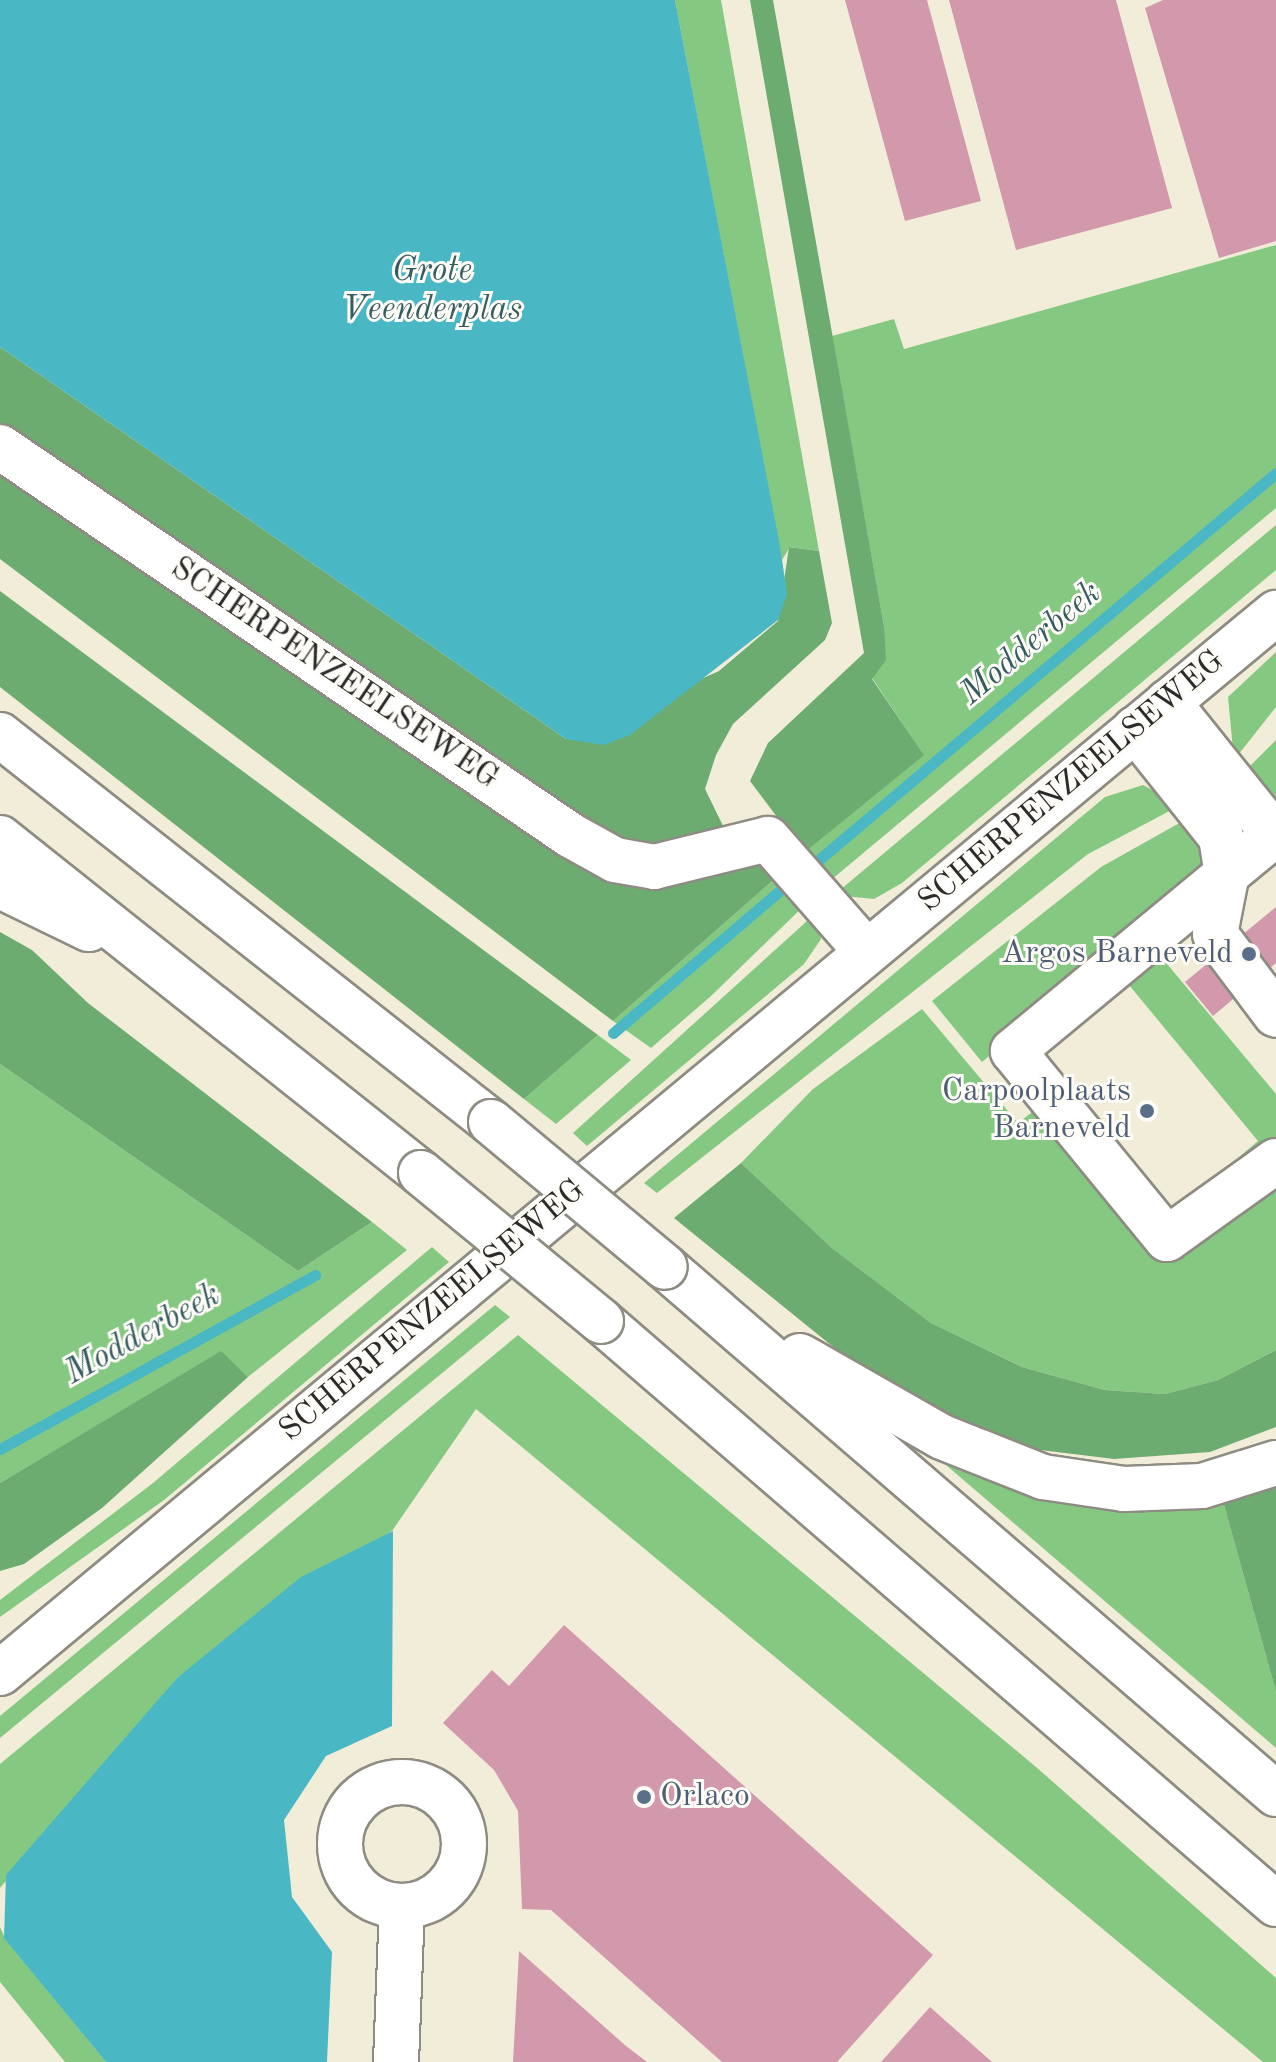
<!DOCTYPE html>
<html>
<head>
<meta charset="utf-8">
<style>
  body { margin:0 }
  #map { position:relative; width:1276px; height:2062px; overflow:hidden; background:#f2edd8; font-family:"Old Standard TT",serif }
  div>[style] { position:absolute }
  .green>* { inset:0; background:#85c882 }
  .forest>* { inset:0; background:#6cac70 }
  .water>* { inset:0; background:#4ab7c5 }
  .stream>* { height:11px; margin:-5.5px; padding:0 5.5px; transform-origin:5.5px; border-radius:5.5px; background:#4ab7c5 }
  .building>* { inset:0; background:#d299ad }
  .roads { filter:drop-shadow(2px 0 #8e8c82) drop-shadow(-2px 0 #8e8c82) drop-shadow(0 2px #8e8c82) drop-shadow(0 -2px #8e8c82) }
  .minor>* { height:44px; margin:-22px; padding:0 22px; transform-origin:22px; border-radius:22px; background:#fff }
  .minor>.ring { margin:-22px; padding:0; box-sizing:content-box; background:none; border:44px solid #fff; border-radius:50% }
  .major>* { height:44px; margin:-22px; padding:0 22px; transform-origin:22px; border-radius:22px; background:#fff }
  .highway>* { height:44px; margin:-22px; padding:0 22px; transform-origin:22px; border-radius:22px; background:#fff }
  .bridges { filter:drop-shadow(2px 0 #8e8c82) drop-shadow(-2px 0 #8e8c82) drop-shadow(0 2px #8e8c82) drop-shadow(0 -2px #8e8c82) }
  .highway-bridge>* { height:44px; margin:-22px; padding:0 22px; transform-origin:22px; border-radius:22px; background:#fff }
  .dots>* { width:22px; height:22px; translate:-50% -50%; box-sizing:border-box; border:4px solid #fdfcf7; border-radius:50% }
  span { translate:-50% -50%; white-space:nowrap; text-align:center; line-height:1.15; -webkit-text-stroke:6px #fdfcf7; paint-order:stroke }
  .street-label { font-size:32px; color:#2b2b2b }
  .service-label { font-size:32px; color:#4e5e75 }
  .right { translate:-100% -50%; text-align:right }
  .left { translate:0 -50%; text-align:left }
  .water-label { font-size:34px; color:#365c61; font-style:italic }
</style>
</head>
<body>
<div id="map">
  <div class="green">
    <div style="clip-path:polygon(675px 0,721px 0,819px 551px,790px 547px,782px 560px)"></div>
    <div style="clip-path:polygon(1276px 245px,1276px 508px,831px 880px,804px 853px,923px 754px,872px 678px,884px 626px,832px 336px,894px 319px,904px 349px)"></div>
    <div style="clip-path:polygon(1276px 525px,1276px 570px,902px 883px,874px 899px,834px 895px)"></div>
    <div style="clip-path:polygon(1276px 652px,1276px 707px,1234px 760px,1228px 697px)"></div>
    <div style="clip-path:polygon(1276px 740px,1276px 816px,1242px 774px)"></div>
    <div style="clip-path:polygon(1143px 785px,1181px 805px,1088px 854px,657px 1193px,644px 1183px,1105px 797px)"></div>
    <div style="clip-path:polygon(1192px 816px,1208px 840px,1203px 880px,982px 1062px,932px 1001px,1101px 867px)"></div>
    <div style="clip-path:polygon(779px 875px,809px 901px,711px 996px,651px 1048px,613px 1021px)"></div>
    <div style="clip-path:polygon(817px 912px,821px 939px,804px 964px,587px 1146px,573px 1133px)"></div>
    <div style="clip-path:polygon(1152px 946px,1276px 1094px,1276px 1149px,1247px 1168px,1238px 1158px,1258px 1141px,1129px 985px,1108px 1002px,1105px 996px)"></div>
    <div style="clip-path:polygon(922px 1009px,1018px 1123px,1040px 1106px,1151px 1240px,1276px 1174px,1276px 1350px,1218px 1380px,1165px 1394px,1105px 1390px,1022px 1367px,931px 1323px,832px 1248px,741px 1163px,813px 1089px)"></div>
    <div style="clip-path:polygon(598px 1035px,631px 1060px,556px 1124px,524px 1099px)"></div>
    <div style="clip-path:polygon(0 1064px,298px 1271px,372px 1222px,407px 1250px,248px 1377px,221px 1352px,0 1483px)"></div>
    <div style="clip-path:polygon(432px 1247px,449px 1262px,164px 1500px,0 1617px,0 1600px,153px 1483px)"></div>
    <div style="clip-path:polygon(495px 1305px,510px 1317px,0 1738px,0 1716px)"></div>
    <div style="clip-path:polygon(518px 1335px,1036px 1767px,1276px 1978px,1276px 2062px,1263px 2062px,476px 1409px,392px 1531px,177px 1678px,0 1888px,0 1764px)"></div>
    <div style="clip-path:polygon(932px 1453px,1219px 1487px,1276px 1692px,1276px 1748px)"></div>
    <div style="clip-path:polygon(0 1927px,5px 1938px,106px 2062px,65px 2062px,0 1982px)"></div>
  </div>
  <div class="forest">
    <div style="clip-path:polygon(750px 0,773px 0,884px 626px,886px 660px,872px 679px,924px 755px,804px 853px,750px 781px,768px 743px,864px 653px)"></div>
    <div style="clip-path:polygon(0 347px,566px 739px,719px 671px,778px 621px,789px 547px,819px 551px,832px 623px,825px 640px,733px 724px,716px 755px,705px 789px,726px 832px,633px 849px,574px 820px,0 431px)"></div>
    <div style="clip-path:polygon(0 462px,611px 874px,761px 861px,779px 875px,613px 1021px,0 559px)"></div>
    <div style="clip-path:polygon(0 591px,598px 1035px,524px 1099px,0 687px)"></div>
    <div style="clip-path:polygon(0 932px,32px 950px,88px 1003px,372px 1222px,298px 1271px,0 1064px)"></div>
    <div style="clip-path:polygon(741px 1163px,832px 1248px,931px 1323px,1022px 1367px,1105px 1390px,1165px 1394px,1218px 1380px,1276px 1350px,1276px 1427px,1210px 1452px,1114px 1459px,1024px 1448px,900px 1401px,674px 1218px)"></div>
    <div style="clip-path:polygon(221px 1351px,248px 1377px,102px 1508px,24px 1564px,0 1571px,0 1483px)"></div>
    <div style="clip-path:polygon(1276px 1467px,1276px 1692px,1219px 1487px)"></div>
  </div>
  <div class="water">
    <div style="clip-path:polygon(0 0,675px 0,780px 546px,787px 594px,778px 620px,630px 735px,604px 745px,566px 739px,0 347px)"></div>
    <div style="clip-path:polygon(393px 1531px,392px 1726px,326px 1756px,284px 1820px,292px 1897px,332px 1952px,327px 2062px,106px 2062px,4px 1938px,6px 1875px,177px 1678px,301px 1577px)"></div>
  </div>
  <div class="stream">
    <div style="left:821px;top:858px;width:596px;rotate:-40.24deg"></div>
    <div style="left:613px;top:1033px;width:225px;rotate:-40.5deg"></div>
    <div style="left:0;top:1449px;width:360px;rotate:-28.9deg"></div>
  </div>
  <div class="building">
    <div style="clip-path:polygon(845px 0,927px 0,981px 201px,905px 221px)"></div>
    <div style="clip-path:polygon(949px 0,1116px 0,1172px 208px,1016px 250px)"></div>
    <div style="clip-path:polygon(1163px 0,1276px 0,1276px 241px,1219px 258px,1145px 8px)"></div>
    <div style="clip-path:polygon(1276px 907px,1276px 963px,1213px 1016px,1185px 982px)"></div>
    <div style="clip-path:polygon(564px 1625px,933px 1955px,837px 2062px,722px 2062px,551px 1910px,522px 1909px,518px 1811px,494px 1770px,443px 1723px,492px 1670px,509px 1686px)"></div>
    <div style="clip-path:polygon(519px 1951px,626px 2046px,647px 2062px,513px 2062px)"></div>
    <div style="clip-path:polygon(930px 2007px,992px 2062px,881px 2062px)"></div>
  </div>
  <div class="roads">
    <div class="minor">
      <div style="left:0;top:447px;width:690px;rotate:34.24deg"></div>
      <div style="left:570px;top:835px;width:51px;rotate:29.1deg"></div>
      <div style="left:615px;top:860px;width:40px;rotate:10deg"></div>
      <div style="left:654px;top:867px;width:117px;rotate:-13.8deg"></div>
      <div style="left:768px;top:839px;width:150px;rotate:48.8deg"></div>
      <div style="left:1168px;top:702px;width:173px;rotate:51.3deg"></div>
      <div style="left:1135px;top:729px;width:138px;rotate:51.5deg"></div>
      <div style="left:1221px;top:837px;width:36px;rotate:81deg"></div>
      <div style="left:1227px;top:873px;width:62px;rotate:101.1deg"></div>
      <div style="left:1215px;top:934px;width:101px;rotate:53deg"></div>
      <div style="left:1274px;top:835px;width:339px;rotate:140.4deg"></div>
      <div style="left:1013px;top:1051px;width:243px;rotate:50.7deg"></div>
      <div style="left:1167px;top:1239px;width:134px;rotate:-35.6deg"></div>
      <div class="ring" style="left:340px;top:1782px;width:80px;height:80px"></div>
      <div style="left:396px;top:2062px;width:155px;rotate:-87.8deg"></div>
    </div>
    <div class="major">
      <div style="left:0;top:1673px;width:1659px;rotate:-39.72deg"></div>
    </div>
    <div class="highway">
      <div style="left:0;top:735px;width:625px;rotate:38.24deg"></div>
      <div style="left:0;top:838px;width:538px;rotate:38.51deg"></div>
      <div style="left:0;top:886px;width:99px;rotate:25.8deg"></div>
      <div style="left:665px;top:1267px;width:807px;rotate:40.78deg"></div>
      <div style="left:601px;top:1321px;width:892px;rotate:40.82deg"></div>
      <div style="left:800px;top:1356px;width:163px;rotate:29.7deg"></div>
      <div style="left:942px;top:1437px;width:109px;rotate:21.6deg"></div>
      <div style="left:1043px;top:1477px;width:82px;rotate:8.4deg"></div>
      <div style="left:1124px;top:1489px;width:78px;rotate:-2.2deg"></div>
      <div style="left:1202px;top:1486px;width:77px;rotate:-17.3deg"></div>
    </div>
  </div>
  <div class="bridges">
    <div class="highway-bridge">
      <div style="left:491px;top:1122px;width:226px;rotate:39.8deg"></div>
      <div style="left:421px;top:1173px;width:233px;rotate:39.4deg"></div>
    </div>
  </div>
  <div class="dots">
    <div style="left:1249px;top:954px;background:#5c6f8a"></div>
    <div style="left:1147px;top:1111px;background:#5c6f8a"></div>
    <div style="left:644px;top:1797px;background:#5c6f8a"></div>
  </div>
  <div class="street-label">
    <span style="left:334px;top:674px;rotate:34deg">SCHERPENZEELSEWEG</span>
    <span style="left:1072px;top:782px;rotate:-40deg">SCHERPENZEELSEWEG</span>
    <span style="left:433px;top:1311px;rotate:-40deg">SCHERPENZEELSEWEG</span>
  </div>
  <div class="service-label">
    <span class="right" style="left:1233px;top:954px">Argos Barneveld</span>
    <span class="right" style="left:1131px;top:1111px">Carpoolplaats<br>Barneveld</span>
    <span class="left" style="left:660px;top:1797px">Orlaco</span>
  </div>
  <div class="water-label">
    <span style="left:432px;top:291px">Grote<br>Veenderplas</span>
    <span style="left:1031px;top:644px;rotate:-40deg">Modderbeek</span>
    <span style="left:143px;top:1335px;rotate:-29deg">Modderbeek</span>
  </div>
</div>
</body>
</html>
